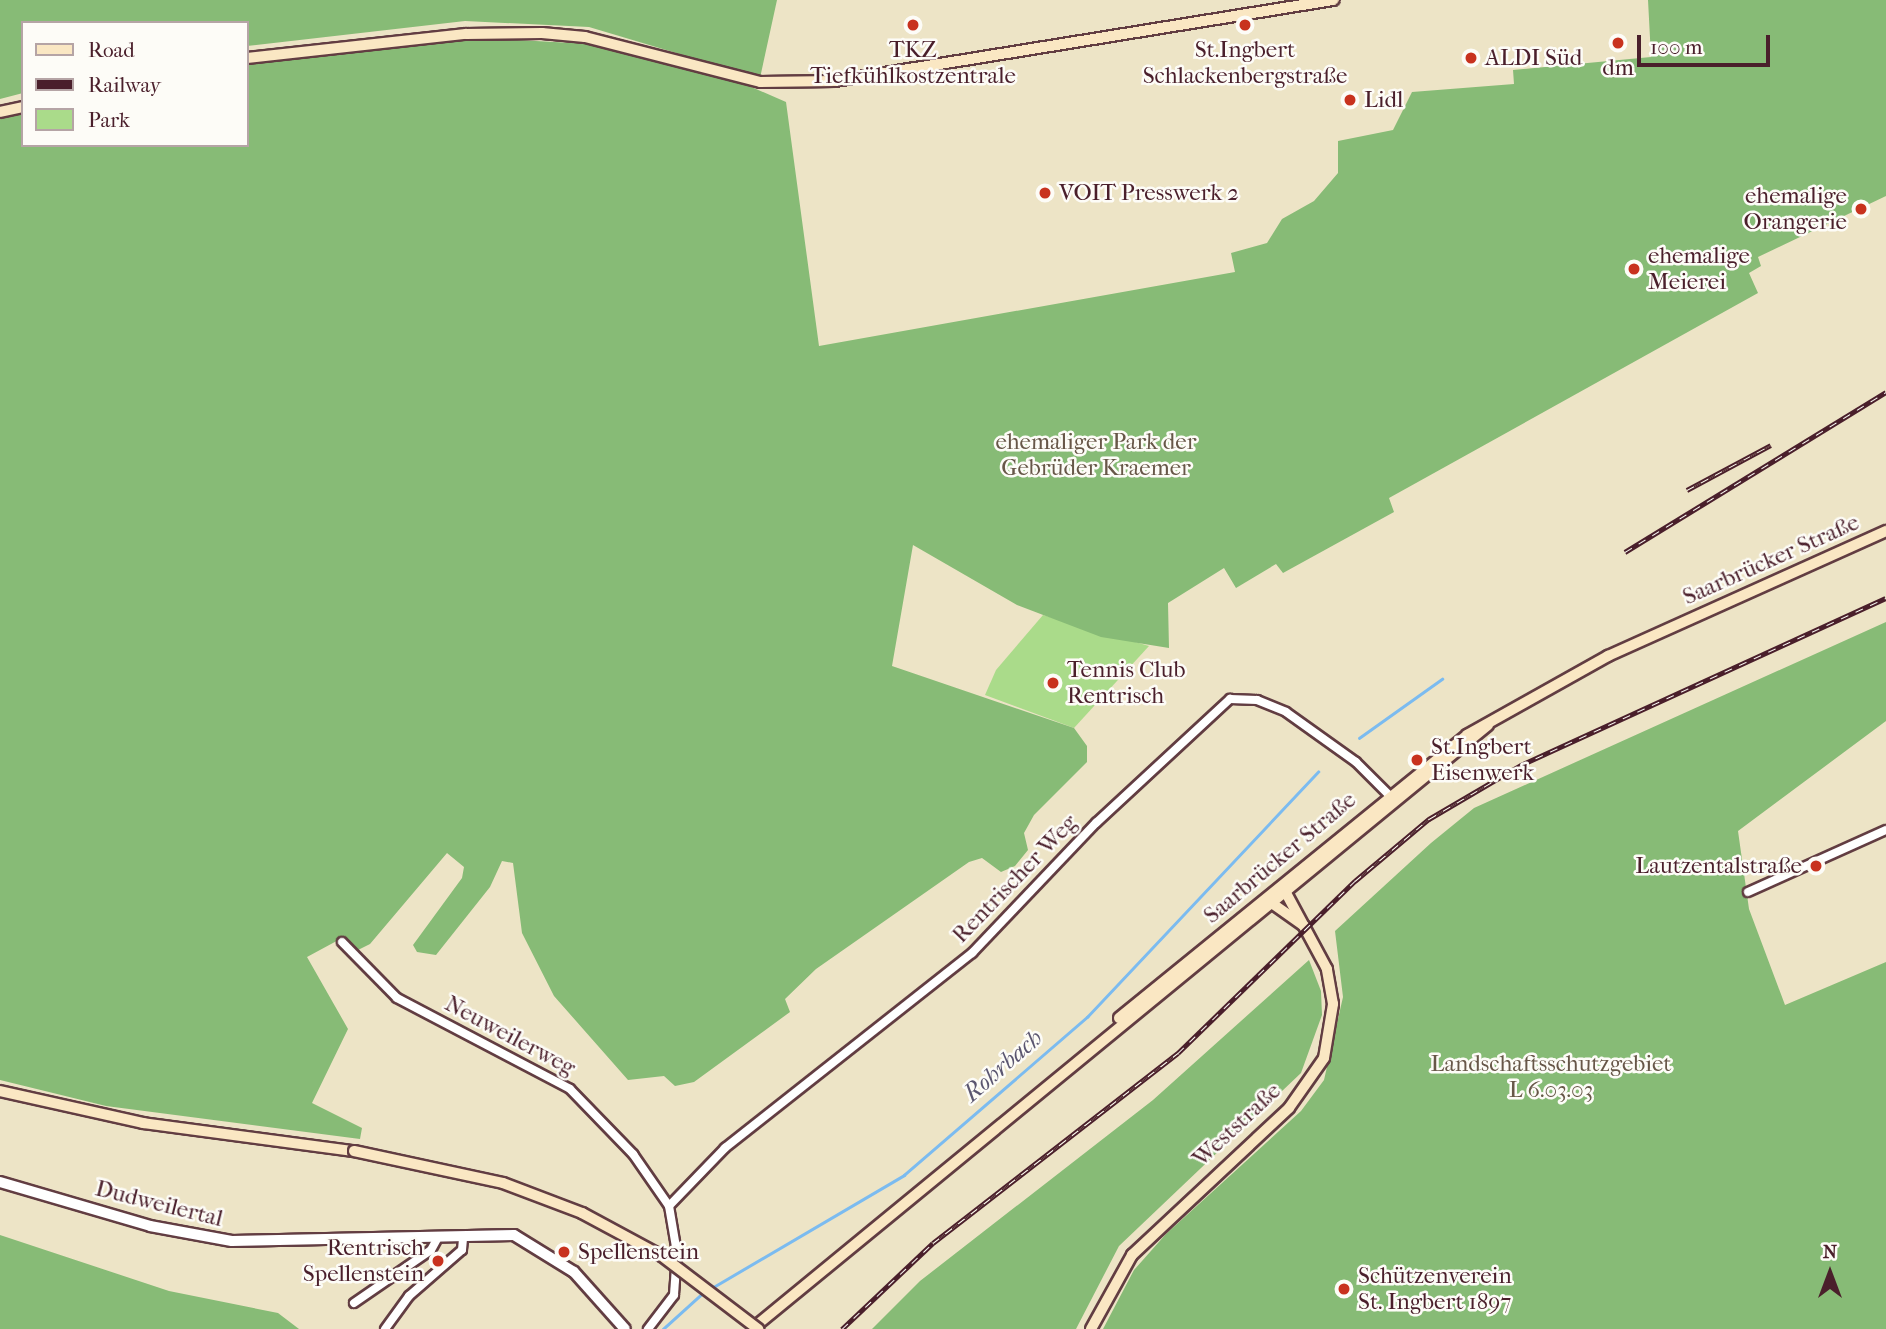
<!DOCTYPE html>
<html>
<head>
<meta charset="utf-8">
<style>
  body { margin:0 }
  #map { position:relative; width:1886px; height:1329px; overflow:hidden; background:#ede4c6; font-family:"IM FELL French Canon",serif }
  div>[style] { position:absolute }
  .green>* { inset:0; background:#aadb8a }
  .forest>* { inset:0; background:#87bb76 }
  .stream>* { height:2.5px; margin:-1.25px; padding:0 1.25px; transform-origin:1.25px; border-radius:1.25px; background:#7bbbf0 }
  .roads { filter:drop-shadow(2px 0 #623d42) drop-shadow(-2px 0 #623d42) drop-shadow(0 2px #623d42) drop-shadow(0 -2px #623d42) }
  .minor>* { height:8px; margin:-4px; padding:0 4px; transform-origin:4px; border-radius:4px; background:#fff }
  .tertiary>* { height:10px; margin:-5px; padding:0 5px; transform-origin:5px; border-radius:5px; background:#fff }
  .secondary>* { height:10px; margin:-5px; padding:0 5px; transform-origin:5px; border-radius:5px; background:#fae7c3 }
  .rail>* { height:5px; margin-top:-2.5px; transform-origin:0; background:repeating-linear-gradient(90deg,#fdfcf7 0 8px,#4a1f2b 0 16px); box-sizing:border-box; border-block:2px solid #4a1f2b }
  .bridges { filter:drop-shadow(2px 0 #623d42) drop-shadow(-2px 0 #623d42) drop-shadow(0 2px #623d42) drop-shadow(0 -2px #623d42) }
  .secondary-bridge>* { height:10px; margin:-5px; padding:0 5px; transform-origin:5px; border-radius:5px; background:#fae7c3 }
  .dots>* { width:19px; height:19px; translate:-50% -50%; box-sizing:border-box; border:4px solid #fdfcf7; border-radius:50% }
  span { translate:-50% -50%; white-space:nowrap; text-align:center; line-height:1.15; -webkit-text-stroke:5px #fdfcf7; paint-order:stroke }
  .poi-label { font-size:23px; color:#4a1f2b }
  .left { translate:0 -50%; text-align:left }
  .right { translate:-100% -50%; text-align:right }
  .park-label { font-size:23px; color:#675748 }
  .street-label { font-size:23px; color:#4a1f2b }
  .water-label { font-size:24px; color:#5b5670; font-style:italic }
  .legend { position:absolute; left:21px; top:21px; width:228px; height:126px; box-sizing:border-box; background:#fdfcf7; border:2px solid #b5a4a5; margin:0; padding:9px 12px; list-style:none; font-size:21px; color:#4a1f2b }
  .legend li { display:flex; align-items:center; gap:14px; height:35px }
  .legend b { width:35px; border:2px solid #b5a4a5 }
  .north { position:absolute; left:1795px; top:1238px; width:70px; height:70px; -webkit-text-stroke:5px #fdfcf7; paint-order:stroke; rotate:0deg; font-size:19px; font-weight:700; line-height:28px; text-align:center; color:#4a1f2b }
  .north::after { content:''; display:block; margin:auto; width:24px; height:32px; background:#4a1f2b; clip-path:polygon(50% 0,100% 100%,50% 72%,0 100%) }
  .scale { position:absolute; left:1637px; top:35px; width:133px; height:32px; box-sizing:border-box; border:4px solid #4a1f2b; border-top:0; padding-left:9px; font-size:21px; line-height:24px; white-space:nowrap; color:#4a1f2b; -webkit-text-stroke:5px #fdfcf7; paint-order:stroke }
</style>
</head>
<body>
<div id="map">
  <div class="green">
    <div style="clip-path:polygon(1043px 615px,1149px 646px,1074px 728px,985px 695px,996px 670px)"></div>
  </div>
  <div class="forest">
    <div style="clip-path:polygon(0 0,777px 0,760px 78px,589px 27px,465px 21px,247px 46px,247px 23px,23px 23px,23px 93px,0 99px)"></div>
    <div style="clip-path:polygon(1648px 0,1886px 0,1886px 196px,1758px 257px,1761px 266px,1749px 273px,1758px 293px,1389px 498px,1394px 512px,1283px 573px,1276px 564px,1236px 588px,1224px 568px,1168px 603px,1169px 648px,1101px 637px,1017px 605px,913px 545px,892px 666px,1074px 728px,1087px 746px,1087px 762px,1034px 815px,1024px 833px,1028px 850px,1015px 866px,1001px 872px,982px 858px,969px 862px,816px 969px,785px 999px,790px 1012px,694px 1082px,675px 1086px,664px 1076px,628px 1080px,554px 996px,522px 933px,513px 863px,502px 861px,490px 887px,436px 955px,417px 952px,413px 945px,462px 878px,464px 867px,447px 853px,370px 944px,358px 950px,344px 937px,307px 957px,348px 1029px,312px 1103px,362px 1128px,360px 1139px,106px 1106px,0 1080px,0 117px,23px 112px,23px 145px,247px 145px,247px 63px,483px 38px,591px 44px,749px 86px,786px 102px,819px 346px,1235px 272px,1231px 253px,1267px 243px,1282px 219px,1314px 201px,1338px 173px,1338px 141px,1393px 130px,1412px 92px,1514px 84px,1513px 70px,1651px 57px)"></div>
    <div style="clip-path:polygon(1886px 622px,1886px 721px,1738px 831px,1749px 909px,1785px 1005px,1886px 962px,1886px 1329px,1103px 1329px,1134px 1270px,1166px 1234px,1301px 1111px,1324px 1080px,1343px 997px,1335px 931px,1431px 843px,1474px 808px)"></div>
    <div style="clip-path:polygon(1309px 960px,1321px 991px,1322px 1015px,1301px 1073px,1119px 1246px,1076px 1329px,872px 1329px,920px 1281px,1153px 1100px)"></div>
    <div style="clip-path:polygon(0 1235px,169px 1291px,278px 1313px,299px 1329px,0 1329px)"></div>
  </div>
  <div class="stream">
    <div style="left:1359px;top:738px;width:102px;rotate:-35.4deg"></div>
    <div style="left:710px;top:1289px;width:225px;rotate:-30.4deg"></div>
    <div style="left:904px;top:1175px;width:242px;rotate:-40.8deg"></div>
    <div style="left:1087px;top:1017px;width:337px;rotate:-46.7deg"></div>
    <div style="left:663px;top:1329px;width:55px;rotate:-42.1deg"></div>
  </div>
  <div class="roads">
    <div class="minor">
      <div style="left:1748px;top:892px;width:151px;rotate:-24.2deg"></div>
      <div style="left:342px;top:942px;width:78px;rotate:45.5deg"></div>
      <div style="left:397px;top:998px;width:195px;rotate:27.7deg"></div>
      <div style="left:570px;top:1089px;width:91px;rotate:45.9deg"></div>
      <div style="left:633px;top:1154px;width:63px;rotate:55.3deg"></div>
      <div style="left:669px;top:1206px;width:48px;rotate:80.3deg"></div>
      <div style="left:677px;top:1253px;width:42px;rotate:94.1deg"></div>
      <div style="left:674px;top:1295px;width:43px;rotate:127.4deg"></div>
      <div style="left:669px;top:1206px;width:81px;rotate:-46deg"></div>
      <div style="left:725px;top:1148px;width:315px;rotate:-38.3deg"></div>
      <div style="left:972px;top:953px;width:180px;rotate:-46.4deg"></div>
      <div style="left:1096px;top:823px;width:183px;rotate:-42.8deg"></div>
      <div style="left:1230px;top:699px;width:27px;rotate:2deg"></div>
      <div style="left:1257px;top:700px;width:31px;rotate:22deg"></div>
      <div style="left:1286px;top:712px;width:86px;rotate:35.5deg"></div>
      <div style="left:1356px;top:762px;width:54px;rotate:45deg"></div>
      <div style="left:354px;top:1303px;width:93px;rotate:-34.5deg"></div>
      <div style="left:431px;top:1250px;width:13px;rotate:-61deg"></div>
      <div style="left:385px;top:1329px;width:41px;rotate:-54deg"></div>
      <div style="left:409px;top:1296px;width:70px;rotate:-41deg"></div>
      <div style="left:462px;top:1250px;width:12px;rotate:-85deg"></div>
    </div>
    <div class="tertiary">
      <div style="left:0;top:1182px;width:156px;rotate:16.3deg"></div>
      <div style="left:150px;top:1226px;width:83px;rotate:10.4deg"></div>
      <div style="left:232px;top:1241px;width:282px;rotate:-1.2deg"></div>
      <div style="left:514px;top:1235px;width:70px;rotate:31.7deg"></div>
      <div style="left:574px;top:1272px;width:76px;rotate:48.2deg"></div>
    </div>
    <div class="secondary">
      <div style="left:247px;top:58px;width:220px;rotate:-6.3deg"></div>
      <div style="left:466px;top:34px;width:76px;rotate:-0.8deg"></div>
      <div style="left:542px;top:33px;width:43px;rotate:5.3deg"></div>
      <div style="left:585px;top:37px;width:181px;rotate:14.4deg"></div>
      <div style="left:760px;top:82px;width:75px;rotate:-0.8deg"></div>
      <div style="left:835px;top:81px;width:505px;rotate:-9.24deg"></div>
      <div style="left:0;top:112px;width:24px;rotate:-12deg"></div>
      <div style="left:1273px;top:904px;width:38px;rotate:35deg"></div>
      <div style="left:1119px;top:1018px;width:449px;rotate:-39.1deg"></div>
      <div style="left:1467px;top:735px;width:162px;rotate:-29.3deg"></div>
      <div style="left:1608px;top:656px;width:305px;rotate:-24.2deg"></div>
      <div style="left:0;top:1091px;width:147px;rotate:12.6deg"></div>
      <div style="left:143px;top:1123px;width:213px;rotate:7.6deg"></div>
      <div style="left:752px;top:1329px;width:952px;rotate:-39.37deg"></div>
      <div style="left:1091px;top:1329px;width:85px;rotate:-61deg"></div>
      <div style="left:1132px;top:1255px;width:215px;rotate:-43.1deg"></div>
      <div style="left:1289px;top:1108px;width:61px;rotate:-55deg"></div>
      <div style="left:1324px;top:1058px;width:55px;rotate:-80.5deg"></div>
      <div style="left:1333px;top:1004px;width:36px;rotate:-100deg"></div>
      <div style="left:1327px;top:969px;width:86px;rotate:-118.3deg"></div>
    </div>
  </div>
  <div class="rail">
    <div style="left:1687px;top:490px;width:95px;rotate:-28.2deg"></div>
    <div style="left:1625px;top:552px;width:306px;rotate:-31.5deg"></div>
    <div style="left:842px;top:1329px;width:125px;rotate:-43.4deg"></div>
    <div style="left:933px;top:1243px;width:310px;rotate:-37.8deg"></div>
    <div style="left:1178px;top:1053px;width:247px;rotate:-44.2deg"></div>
    <div style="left:1355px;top:881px;width:97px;rotate:-40deg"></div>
    <div style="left:1429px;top:819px;width:107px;rotate:-30.4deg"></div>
    <div style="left:1521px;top:765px;width:401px;rotate:-24.6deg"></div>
  </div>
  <div class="bridges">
    <div class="secondary-bridge">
      <div style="left:354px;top:1151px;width:152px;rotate:12.1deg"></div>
      <div style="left:503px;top:1183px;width:85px;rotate:20.8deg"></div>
      <div style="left:582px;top:1213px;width:91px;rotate:28.3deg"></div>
      <div style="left:662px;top:1256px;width:121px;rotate:37.2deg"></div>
    </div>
  </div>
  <div class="dots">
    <div style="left:913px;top:25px;background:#c8321e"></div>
    <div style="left:1245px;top:25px;background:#c8321e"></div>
    <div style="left:1618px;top:43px;background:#c8321e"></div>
    <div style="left:1471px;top:58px;background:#c8321e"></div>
    <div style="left:1350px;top:100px;background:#c8321e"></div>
    <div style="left:1045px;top:193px;background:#c8321e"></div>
    <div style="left:1861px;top:209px;background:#c8321e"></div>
    <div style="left:1634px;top:269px;background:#c8321e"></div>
    <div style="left:1053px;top:683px;background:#c8321e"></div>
    <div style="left:1417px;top:760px;background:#c8321e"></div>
    <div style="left:1816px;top:866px;background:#c8321e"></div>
    <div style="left:564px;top:1252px;background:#c8321e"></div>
    <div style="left:438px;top:1261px;background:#c8321e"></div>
    <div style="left:1344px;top:1289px;background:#c8321e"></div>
  </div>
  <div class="poi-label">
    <span style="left:913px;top:63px">TKZ<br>Tiefkühlkostzentrale</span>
    <span style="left:1245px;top:63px">St.Ingbert<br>Schlackenbergstraße</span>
    <span class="left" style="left:1485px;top:58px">ALDI Süd</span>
    <span style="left:1618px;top:68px">dm</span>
    <span class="left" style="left:1364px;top:100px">Lidl</span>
    <span class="left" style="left:1059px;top:193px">VOIT Presswerk 2</span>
    <span class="right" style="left:1847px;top:209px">ehemalige<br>Orangerie</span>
    <span class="left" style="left:1648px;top:269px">ehemalige<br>Meierei</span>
    <span class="left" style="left:1067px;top:683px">Tennis Club<br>Rentrisch</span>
    <span class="left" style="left:1431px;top:760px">St.Ingbert<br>Eisenwerk</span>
    <span class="right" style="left:1802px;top:866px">Lautzentalstraße</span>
    <span class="right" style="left:424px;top:1261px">Rentrisch<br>Spellenstein</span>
    <span class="left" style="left:578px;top:1252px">Spellenstein</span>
    <span class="left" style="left:1358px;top:1289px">Schützenverein<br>St. Ingbert 1897</span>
  </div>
  <div class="park-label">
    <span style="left:1096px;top:455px">ehemaliger Park der<br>Gebrüder Kraemer</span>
    <span style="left:1551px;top:1077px">Landschaftsschutzgebiet<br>L 6.03.03</span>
  </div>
  <div class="street-label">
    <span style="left:1771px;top:560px;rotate:-24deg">Saarbrücker Straße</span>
    <span style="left:1280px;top:858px;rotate:-40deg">Saarbrücker Straße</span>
    <span style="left:1015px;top:879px;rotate:-46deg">Rentrischer Weg</span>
    <span style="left:510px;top:1036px;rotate:28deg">Neuweilerweg</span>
    <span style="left:1237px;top:1125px;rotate:-43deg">Weststraße</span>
    <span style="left:159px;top:1204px;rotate:14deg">Dudweilertal</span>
  </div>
  <div class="water-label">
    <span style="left:1003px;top:1066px;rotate:-41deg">Rohrbach</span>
  </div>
  <ul class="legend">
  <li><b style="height:9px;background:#fae7c3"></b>Road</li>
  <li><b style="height:9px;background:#4a1f2b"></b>Railway</li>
  <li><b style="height:19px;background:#aadb8a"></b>Park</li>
  </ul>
  <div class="north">N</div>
  <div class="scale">100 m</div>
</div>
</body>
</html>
